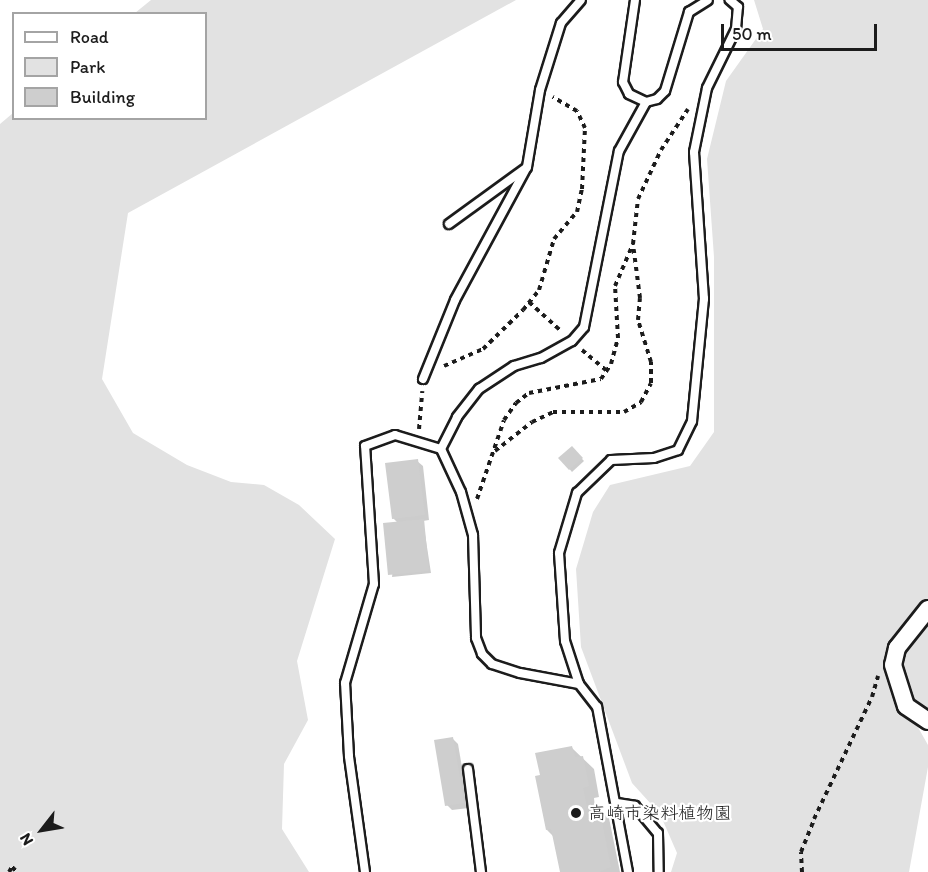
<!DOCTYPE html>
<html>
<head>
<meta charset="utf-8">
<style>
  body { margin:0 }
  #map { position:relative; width:928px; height:872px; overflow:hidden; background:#fff; font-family:Itim,"Klee One",sans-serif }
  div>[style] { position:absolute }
  .green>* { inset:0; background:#e2e2e2 }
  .shadow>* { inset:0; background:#0003 }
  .building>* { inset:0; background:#cecece }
  .path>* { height:4px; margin-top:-2px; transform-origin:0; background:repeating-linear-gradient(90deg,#1c1c1c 0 4.5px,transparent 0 9px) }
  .roads { filter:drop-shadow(2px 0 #1c1c1c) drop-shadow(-2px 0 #1c1c1c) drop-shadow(0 2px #1c1c1c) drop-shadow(0 -2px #1c1c1c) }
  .lane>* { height:8px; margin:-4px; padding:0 4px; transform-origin:4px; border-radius:4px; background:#fff }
  .street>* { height:16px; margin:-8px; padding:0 8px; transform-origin:8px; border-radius:8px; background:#fff }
  .dots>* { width:16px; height:16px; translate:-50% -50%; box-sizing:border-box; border:3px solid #fff; border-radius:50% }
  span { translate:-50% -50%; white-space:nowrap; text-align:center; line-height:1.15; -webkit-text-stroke:4.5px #fff; paint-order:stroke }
  .poi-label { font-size:18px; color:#1c1c1c }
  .left { translate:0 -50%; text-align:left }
  .legend { position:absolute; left:12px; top:12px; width:195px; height:108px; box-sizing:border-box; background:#fff; border:2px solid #a4a4a4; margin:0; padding:8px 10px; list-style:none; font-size:18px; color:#1c1c1c }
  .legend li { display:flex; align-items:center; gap:12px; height:30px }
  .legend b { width:30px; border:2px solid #a4a4a4 }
  .north { position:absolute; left:12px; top:800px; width:60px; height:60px; -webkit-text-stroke:4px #fff; paint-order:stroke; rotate:239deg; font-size:16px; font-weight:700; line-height:24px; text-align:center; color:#1c1c1c }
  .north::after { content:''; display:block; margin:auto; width:21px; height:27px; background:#1c1c1c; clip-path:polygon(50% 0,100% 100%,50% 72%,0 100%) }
  .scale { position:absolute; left:721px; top:24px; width:156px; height:27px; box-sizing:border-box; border:3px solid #1c1c1c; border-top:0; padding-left:8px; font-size:18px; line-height:21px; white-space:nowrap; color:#1c1c1c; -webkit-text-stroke:4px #fff; paint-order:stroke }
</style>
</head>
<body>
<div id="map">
  <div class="green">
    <div style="clip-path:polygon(151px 0,516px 0,128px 213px,102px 379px,133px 433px,187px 465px,231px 482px,264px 485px,299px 505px,335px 539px,297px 661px,308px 720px,284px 764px,282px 829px,309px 872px,0 872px,0 124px,13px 113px,14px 118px,206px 118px,206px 14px,135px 13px)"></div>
    <div style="clip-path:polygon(754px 0,928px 0,928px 721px,907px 708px,928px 745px,928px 767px,909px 872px,671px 872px,677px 853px,660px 814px,632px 783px,581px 647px,576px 569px,593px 512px,610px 485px,690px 466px,714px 432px,714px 257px,707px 159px,726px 81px,763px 29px)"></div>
  </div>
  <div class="shadow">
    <div style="clip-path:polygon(572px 448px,584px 461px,572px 472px,560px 458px)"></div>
    <div style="clip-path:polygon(417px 461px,423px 466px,429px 520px,423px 521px,431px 573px,392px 577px,398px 523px,393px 518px)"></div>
    <div style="clip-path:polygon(453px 739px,458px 744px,469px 808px,452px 810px,447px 805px)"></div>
    <div style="clip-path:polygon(572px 748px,594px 769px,599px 797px,594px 798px,595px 808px,609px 818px,620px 872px,561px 872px,554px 837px,547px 830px)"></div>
  </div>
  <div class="building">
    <div style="clip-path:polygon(572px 446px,583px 458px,569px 470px,558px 458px)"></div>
    <div style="clip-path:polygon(418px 459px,425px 515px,392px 519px,385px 463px)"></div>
    <div style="clip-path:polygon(424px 519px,429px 571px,388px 575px,383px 523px)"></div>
    <div style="clip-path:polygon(453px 737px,464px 803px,445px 806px,434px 740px)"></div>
    <div style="clip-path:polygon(572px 746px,575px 757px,583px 756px,589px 786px,583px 788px,587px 808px,599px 806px,611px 867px,599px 872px,560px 872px,551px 829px,546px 830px,535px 776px,540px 775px,535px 753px)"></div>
  </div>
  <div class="path">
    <div style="left:529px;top:302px;width:43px;rotate:42.2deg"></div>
    <div style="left:582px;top:350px;width:33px;rotate:40deg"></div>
    <div style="left:444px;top:366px;width:43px;rotate:-23.6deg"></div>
    <div style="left:483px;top:349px;width:56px;rotate:-44.3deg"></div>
    <div style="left:523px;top:310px;width:26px;rotate:-51deg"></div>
    <div style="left:539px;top:290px;width:53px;rotate:-73.6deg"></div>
    <div style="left:554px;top:239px;width:35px;rotate:-50deg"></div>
    <div style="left:577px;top:212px;width:24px;rotate:-78deg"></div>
    <div style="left:582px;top:189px;width:61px;rotate:-87.2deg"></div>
    <div style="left:585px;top:128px;width:19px;rotate:-115deg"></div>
    <div style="left:577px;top:111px;width:28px;rotate:-150deg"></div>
    <div style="left:419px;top:429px;width:38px;rotate:-85deg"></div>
    <div style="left:495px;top:451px;width:47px;rotate:-38.1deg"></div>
    <div style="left:532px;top:422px;width:23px;rotate:-25deg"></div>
    <div style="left:553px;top:412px;width:71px"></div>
    <div style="left:624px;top:412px;width:20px;rotate:-30deg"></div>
    <div style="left:641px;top:402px;width:21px;rotate:-62deg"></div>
    <div style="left:651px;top:383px;width:21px;rotate:-90deg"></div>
    <div style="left:651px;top:362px;width:44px;rotate:-107.2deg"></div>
    <div style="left:638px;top:320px;width:22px;rotate:-85deg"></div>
    <div style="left:640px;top:298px;width:54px;rotate:-97.4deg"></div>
    <div style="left:633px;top:244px;width:45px;rotate:-83.7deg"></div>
    <div style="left:638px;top:199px;width:54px;rotate:-64.9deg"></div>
    <div style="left:661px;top:150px;width:49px;rotate:-56.6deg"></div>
    <div style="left:477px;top:499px;width:83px;rotate:-71.1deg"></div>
    <div style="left:504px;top:420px;width:21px;rotate:-55deg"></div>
    <div style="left:516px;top:403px;width:16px;rotate:-38deg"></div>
    <div style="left:529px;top:393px;width:73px;rotate:-11deg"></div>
    <div style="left:601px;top:379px;width:18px;rotate:-56deg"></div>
    <div style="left:611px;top:364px;width:27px;rotate:-75deg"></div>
    <div style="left:618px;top:338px;width:52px;rotate:-93.3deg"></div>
    <div style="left:615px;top:286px;width:46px;rotate:-66.8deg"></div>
    <div style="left:9px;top:872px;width:6px;rotate:-59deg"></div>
    <div style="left:12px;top:867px;width:7px;rotate:45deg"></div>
    <div style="left:802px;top:872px;width:20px;rotate:-93deg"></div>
    <div style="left:801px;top:852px;width:35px;rotate:-68deg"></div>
    <div style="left:814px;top:819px;width:135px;rotate:-64.6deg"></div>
    <div style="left:872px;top:697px;width:22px;rotate:-74deg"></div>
  </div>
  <div class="roads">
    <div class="lane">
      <div style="left:635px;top:0;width:83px;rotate:98.3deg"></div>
      <div style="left:623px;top:82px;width:13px;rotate:63deg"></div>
      <div style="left:629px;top:94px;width:19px;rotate:25deg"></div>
      <div style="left:646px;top:102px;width:11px;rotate:-15deg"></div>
      <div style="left:657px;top:99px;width:11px;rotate:-45deg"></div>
      <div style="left:665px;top:91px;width:83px;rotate:-73.1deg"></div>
      <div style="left:689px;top:12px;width:22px;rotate:-32deg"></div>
      <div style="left:449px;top:224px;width:95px;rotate:-36deg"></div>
      <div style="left:423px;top:379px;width:85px;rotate:-67.9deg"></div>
      <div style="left:455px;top:300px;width:151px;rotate:-61.6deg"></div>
      <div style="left:527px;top:167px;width:78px;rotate:-80.4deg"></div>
      <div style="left:540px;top:90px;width:70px;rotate:-72.6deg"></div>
      <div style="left:561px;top:23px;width:30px;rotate:-49deg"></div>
      <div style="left:441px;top:449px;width:36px;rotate:-63deg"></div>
      <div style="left:457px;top:417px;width:36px;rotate:-52deg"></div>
      <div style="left:479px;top:389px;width:42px;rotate:-33.3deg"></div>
      <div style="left:514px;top:366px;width:28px;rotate:-17deg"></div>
      <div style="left:541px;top:358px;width:35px;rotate:-29deg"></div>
      <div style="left:572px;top:341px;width:18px;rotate:-49deg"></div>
      <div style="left:584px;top:327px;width:179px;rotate:-78.8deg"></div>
      <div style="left:619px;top:151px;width:56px;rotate:-61.1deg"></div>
      <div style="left:468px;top:769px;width:104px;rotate:82.8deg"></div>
      <div style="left:617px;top:803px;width:18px;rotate:9deg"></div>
      <div style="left:635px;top:806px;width:35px;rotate:50deg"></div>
      <div style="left:658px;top:833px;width:39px;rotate:89deg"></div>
      <div style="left:365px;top:872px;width:117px;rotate:-97.9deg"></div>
      <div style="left:349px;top:756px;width:73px;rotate:-93.1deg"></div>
      <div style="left:345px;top:683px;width:103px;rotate:-73.7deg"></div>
      <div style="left:374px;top:584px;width:138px;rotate:-93.7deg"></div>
      <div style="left:365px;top:446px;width:32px;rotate:-20deg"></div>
      <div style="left:395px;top:435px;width:48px;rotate:16.9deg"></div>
      <div style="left:441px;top:449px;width:47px;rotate:65.1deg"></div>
      <div style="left:461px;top:492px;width:45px;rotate:74.4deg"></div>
      <div style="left:473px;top:535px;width:103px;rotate:88.3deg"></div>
      <div style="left:476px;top:638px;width:17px;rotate:69deg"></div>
      <div style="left:482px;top:654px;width:14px;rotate:45deg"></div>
      <div style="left:492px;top:664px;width:29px;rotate:18deg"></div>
      <div style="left:520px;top:673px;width:60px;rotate:10.6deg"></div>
      <div style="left:628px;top:872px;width:168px;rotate:-100.6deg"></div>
      <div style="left:597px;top:707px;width:29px;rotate:-128deg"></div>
      <div style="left:579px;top:684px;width:45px;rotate:-108deg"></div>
      <div style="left:565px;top:641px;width:88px;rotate:-93.9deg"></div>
      <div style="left:559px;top:553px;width:63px;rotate:-73.3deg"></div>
      <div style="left:577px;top:493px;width:47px;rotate:-44.1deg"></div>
      <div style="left:611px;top:460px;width:43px;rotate:-2.7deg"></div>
      <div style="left:654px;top:458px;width:25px;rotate:-18deg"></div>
      <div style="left:678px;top:450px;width:32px;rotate:-64deg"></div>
      <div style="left:692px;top:421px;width:123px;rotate:-84.4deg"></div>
      <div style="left:704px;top:299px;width:147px;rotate:-93.9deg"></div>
      <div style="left:694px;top:152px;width:65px;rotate:-78.5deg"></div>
      <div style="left:707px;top:88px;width:66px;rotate:-63.8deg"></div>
      <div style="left:736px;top:29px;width:22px;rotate:-85deg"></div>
      <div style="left:738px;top:7px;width:11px;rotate:-139deg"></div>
    </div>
    <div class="street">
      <div style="left:928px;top:609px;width:50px;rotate:128.5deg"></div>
      <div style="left:897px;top:648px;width:17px;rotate:103deg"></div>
      <div style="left:893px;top:665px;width:43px;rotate:72.4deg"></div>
      <div style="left:906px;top:706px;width:27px;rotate:34deg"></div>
    </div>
  </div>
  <div class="dots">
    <div style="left:576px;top:813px;background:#1c1c1c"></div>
  </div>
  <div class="poi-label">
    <span class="left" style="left:588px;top:813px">高崎市染料植物園</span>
  </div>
  <ul class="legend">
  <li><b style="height:8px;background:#fff"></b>Road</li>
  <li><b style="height:16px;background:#e2e2e2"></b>Park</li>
  <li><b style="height:16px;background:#cecece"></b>Building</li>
  </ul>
  <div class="north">N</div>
  <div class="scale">50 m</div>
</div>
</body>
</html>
